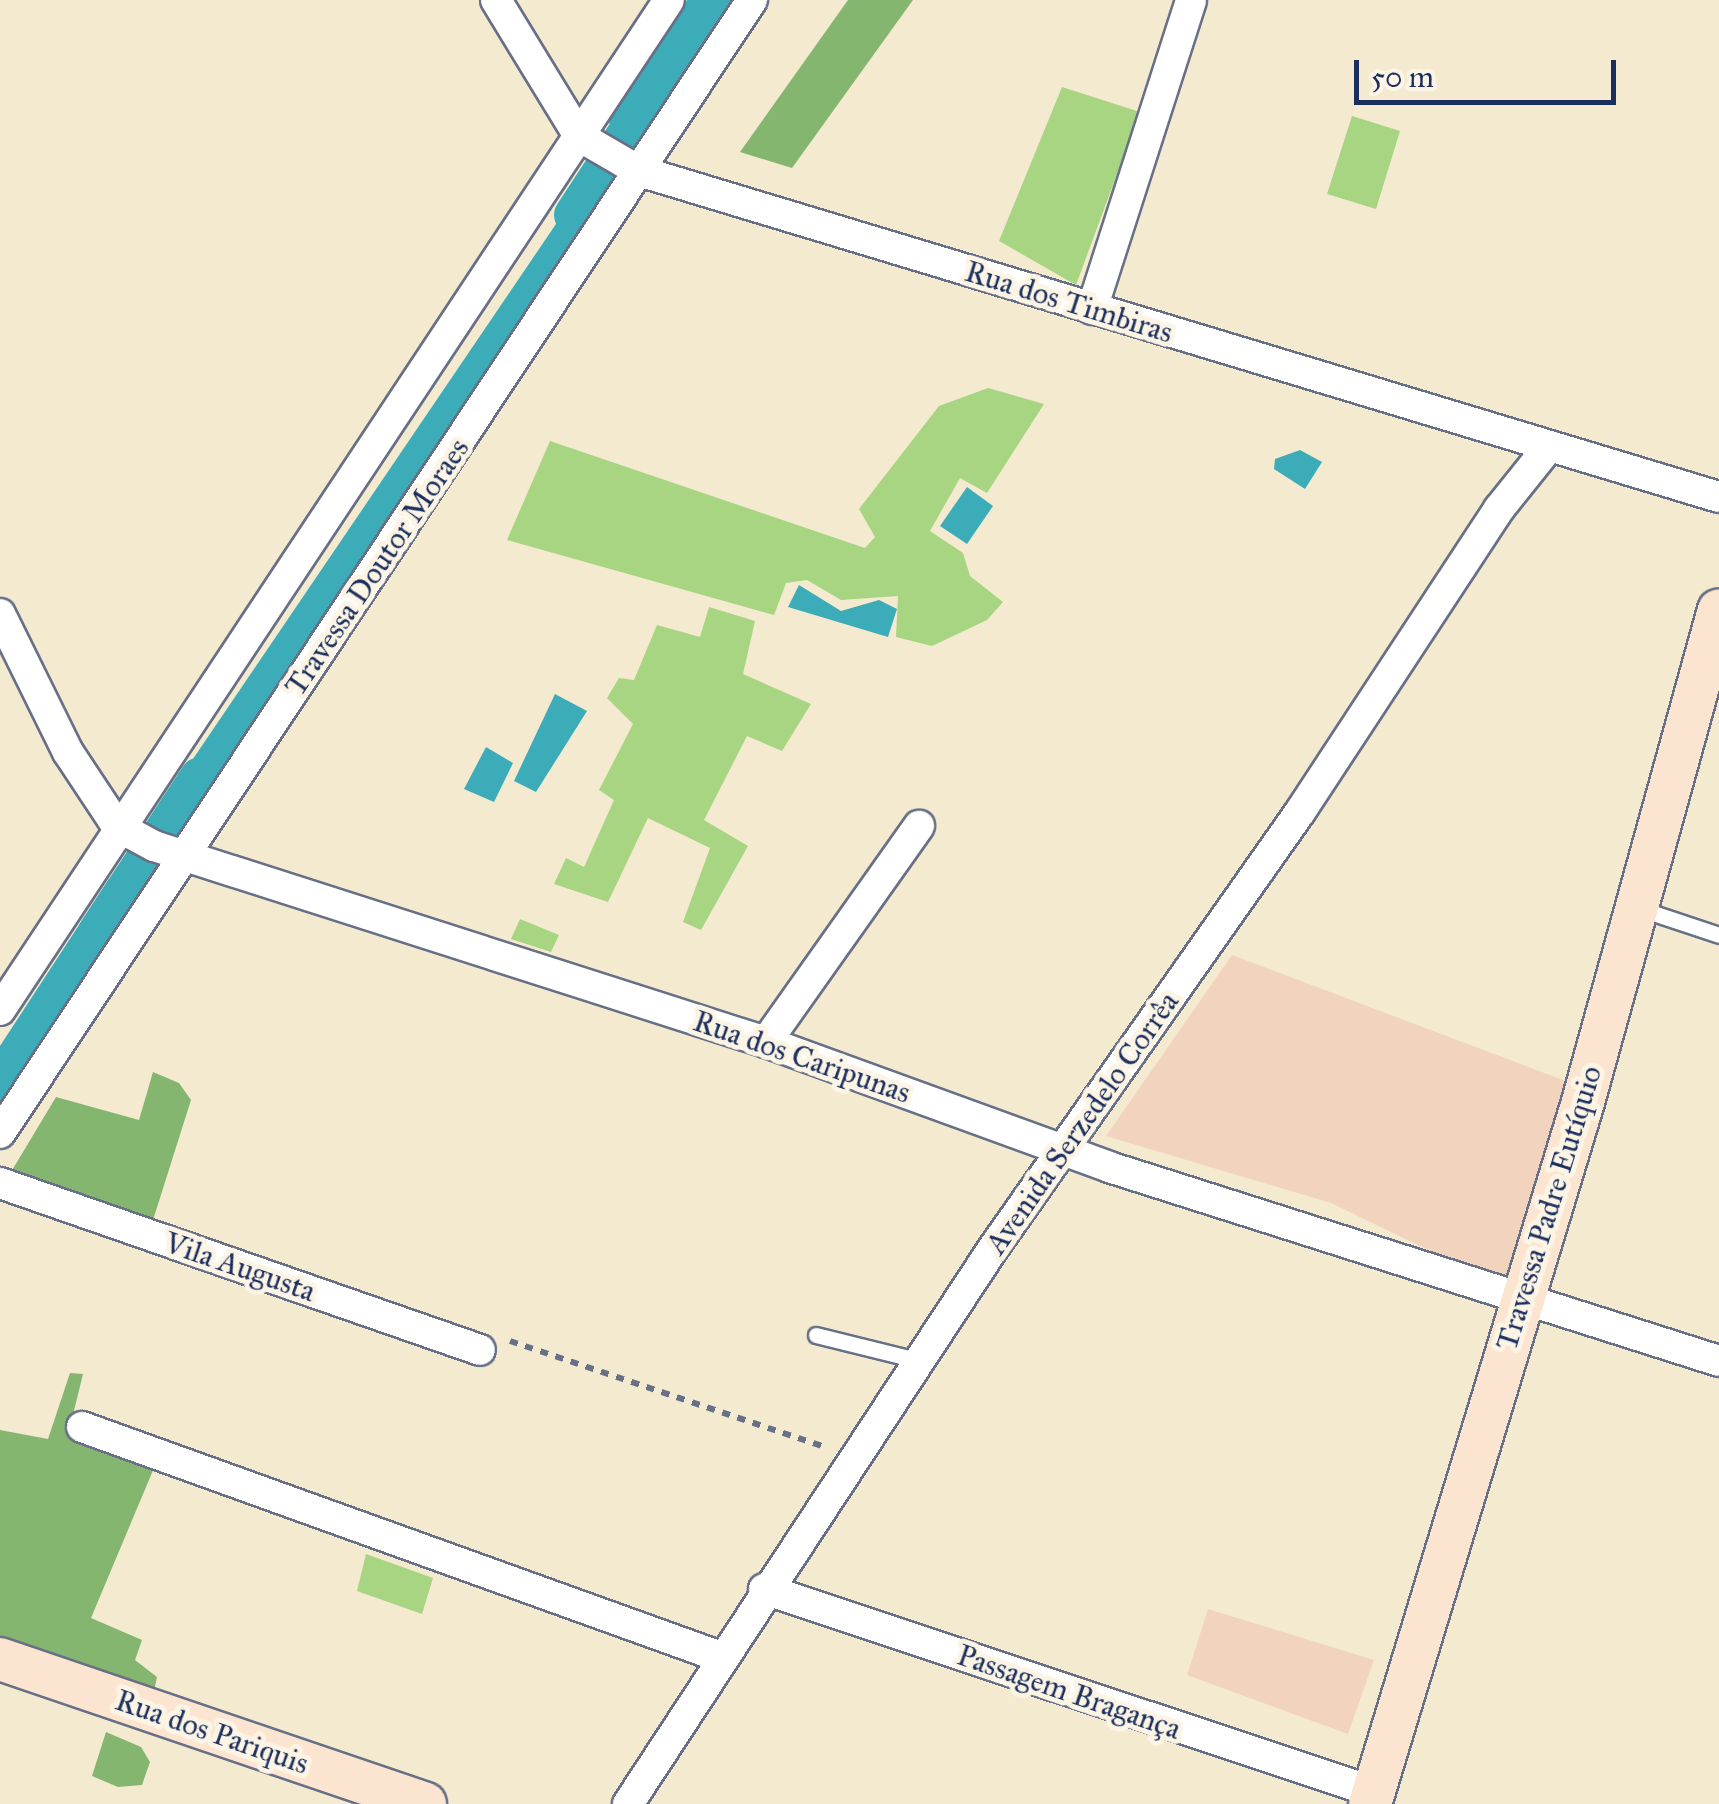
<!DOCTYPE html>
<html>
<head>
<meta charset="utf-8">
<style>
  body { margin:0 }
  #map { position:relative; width:1719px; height:1804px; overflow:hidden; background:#f3ead0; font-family:"IM FELL Great Primer",serif }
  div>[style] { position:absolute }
  .built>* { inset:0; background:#f2d4be }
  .green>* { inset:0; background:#a7d582 }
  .forest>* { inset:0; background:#85b670 }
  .water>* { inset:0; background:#3cacb9 }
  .canal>* { height:38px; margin:-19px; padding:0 19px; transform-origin:19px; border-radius:19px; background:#3cacb9 }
  .path>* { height:6px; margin-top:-3px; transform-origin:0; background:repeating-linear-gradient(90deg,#677086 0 8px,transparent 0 16px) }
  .roads { filter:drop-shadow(2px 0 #677086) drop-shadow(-2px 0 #677086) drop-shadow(0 2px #677086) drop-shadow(0 -2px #677086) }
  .lane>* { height:15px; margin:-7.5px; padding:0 7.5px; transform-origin:7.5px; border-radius:7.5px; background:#fff }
  .street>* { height:30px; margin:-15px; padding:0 15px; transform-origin:15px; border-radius:15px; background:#fff }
  .secondary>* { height:42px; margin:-21px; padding:0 21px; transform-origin:21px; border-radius:21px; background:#fce5d0 }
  span { translate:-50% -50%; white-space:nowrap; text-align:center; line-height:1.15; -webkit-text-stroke:10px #fcf5e5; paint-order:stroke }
  .street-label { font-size:30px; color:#1b2f5e }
  .scale { position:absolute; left:1354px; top:60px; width:262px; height:45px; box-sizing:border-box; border:5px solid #1b2f5e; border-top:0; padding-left:12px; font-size:30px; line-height:35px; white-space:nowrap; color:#1b2f5e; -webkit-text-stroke:8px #fcf5e5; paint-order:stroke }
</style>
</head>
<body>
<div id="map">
  <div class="built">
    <div style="clip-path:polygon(1232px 955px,1579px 1086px,1521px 1295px,1331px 1203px,1106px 1136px)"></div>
    <div style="clip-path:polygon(1208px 1609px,1374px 1660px,1348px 1734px,1187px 1675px)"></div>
  </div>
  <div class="green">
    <div style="clip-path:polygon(1062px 87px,1140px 112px,1076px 285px,999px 241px)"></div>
    <div style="clip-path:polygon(1352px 116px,1400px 131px,1376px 209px,1327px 194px)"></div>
    <div style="clip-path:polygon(988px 388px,1044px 404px,987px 493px,960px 478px,930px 531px,963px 553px,970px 576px,1003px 602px,987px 620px,932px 646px,896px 637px,898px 596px,841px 600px,807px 580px,786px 583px,774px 615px,507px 540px,550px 441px,865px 548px,875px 537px,859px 509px,939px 406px)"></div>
    <div style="clip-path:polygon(709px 607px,755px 621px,743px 674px,811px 704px,782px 751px,747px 736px,704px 820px,748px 846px,701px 930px,683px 922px,710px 848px,648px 818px,608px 902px,554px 884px,566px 858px,584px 867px,614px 800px,599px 790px,633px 724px,607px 698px,619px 678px,634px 680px,657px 625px,700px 637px)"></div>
    <div style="clip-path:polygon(520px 919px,559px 935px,551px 952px,511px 939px)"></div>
    <div style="clip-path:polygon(366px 1554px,433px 1578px,422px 1614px,357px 1591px)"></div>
  </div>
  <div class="forest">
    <div style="clip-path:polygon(848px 0,913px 0,792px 168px,740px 152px)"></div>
    <div style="clip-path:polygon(153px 1072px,179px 1083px,191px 1100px,153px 1220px,8px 1177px,56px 1097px,139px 1120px)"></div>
    <div style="clip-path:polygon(70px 1373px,83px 1374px,68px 1435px,154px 1468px,91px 1618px,142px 1640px,135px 1660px,157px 1677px,152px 1701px,0 1648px,0 1430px,48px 1439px)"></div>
    <div style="clip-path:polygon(106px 1732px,141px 1747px,150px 1762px,142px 1785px,118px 1787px,92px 1776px)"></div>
  </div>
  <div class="water">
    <div style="clip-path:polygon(687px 0,735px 0,644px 145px,604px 120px)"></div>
    <div style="clip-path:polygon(594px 168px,618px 184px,192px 827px,159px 809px)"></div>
    <div style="clip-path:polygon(1300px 450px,1322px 462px,1305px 489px,1274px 469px,1275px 459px)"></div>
    <div style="clip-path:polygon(967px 487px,993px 506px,967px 544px,940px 526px)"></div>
    <div style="clip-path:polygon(799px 585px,841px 611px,879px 600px,897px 609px,888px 637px,788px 607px)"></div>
    <div style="clip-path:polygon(555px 694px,587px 711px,536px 792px,514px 781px)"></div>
    <div style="clip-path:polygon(486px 747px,513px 763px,494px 802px,464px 789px)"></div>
    <div style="clip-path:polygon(109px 879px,148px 900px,0 1116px,0 1046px)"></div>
  </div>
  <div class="canal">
    <div style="left:573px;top:215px;width:145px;rotate:-56.9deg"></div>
    <div style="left:97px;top:932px;width:186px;rotate:-56.7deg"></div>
  </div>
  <div class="path">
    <div style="left:510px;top:1341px;width:332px;rotate:18.6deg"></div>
  </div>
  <div class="roads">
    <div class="lane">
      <div style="left:1638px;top:908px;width:85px;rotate:18.4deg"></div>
      <div style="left:816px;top:1335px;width:108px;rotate:13.9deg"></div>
    </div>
    <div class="street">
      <div style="left:496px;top:0;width:159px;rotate:58.6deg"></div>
      <div style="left:579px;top:136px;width:69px;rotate:30.3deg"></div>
      <div style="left:639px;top:171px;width:1128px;rotate:16.8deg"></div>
      <div style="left:1092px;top:309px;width:324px;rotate:-72.2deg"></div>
      <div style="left:0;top:614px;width:154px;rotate:63.8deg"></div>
      <div style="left:68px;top:752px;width:89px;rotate:56.5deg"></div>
      <div style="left:117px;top:826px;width:42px;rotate:28.4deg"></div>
      <div style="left:154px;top:846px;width:643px;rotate:17.76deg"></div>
      <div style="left:766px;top:1042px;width:365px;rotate:20deg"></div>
      <div style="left:1109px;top:1167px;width:640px;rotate:17.64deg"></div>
      <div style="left:0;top:1010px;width:1211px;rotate:-56.48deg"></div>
      <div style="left:766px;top:1042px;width:265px;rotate:-54.7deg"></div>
      <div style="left:0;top:1133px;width:1360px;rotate:-56.43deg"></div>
      <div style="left:0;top:1183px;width:508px;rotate:19.18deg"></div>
      <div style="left:82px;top:1427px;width:679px;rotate:19.8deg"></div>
      <div style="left:764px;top:1589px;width:643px;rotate:18.41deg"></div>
      <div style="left:628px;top:1804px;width:663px;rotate:-56.69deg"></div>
      <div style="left:992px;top:1250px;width:535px;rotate:-54.89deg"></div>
      <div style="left:1300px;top:812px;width:363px;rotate:-56.7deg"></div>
      <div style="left:1499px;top:509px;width:77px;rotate:-51.3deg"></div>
    </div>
    <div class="secondary">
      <div style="left:0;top:1659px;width:449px;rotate:18.8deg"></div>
      <div style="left:1370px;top:1804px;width:734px;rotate:-73.12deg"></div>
      <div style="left:1583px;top:1102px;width:510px;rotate:-74.55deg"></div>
    </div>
  </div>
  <div class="street-label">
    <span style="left:1069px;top:302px;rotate:17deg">Rua dos Timbiras</span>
    <span style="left:377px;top:567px;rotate:-56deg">Travessa Doutor Moraes</span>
    <span style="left:802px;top:1057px;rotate:19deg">Rua dos Caripunas</span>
    <span style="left:1082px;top:1123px;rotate:-55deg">Avenida Serzedelo Corrêa</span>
    <span style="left:1549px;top:1208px;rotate:-73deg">Travessa Padre Eutíquio</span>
    <span style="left:240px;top:1267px;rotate:19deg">Vila Augusta</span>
    <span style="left:1069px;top:1692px;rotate:19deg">Passagem Bragança</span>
    <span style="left:212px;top:1732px;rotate:19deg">Rua dos Pariquis</span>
  </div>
  <div class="scale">50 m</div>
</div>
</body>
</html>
